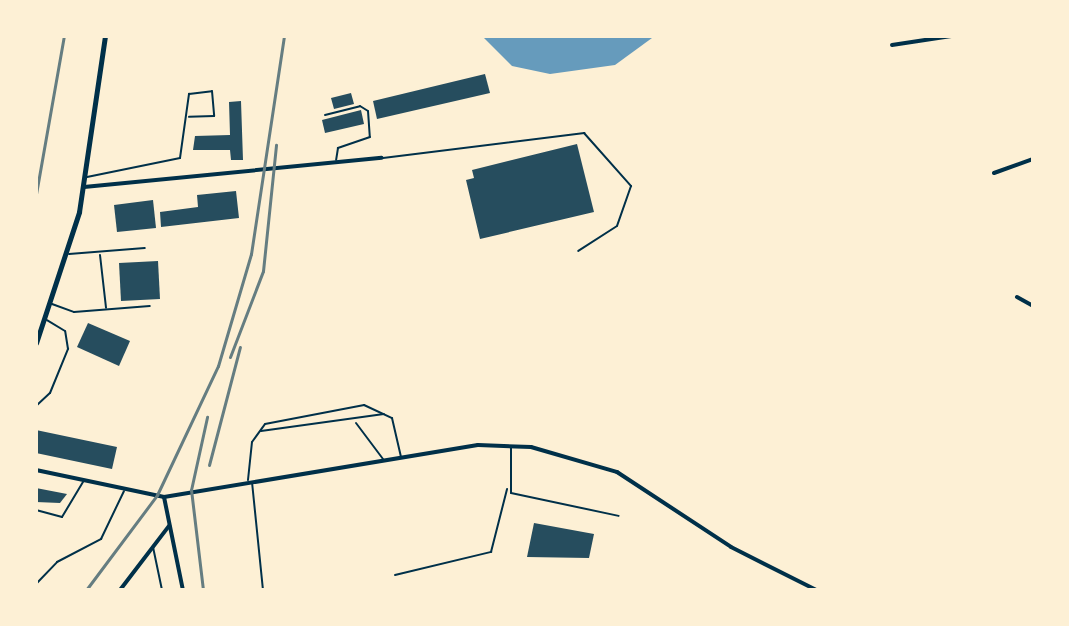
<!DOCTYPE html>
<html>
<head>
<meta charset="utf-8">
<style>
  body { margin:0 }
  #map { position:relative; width:1069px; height:626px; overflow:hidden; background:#fdf0d5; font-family:"Source Sans 3",sans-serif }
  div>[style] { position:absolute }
  .water>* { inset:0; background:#669bbc }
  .building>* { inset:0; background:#264d5e }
  .service>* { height:2px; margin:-1px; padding:0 1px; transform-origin:1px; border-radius:1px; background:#003049 }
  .minor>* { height:4px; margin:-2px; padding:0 2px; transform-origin:2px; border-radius:2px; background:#003049 }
  .tertiary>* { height:5px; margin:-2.5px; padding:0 2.5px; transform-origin:2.5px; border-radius:2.5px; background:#003049 }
  .rail>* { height:3px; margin:-1.5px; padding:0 1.5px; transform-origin:1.5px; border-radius:1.5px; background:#657d81 }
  span { translate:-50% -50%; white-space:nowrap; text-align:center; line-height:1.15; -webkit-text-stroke:8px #fdf0d5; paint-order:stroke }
  .frame { position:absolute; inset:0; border:38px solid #fdf0d5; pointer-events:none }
</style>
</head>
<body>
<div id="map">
  <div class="water">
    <div style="clip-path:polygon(484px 38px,652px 36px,652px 38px,615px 65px,550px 74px,512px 66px)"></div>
  </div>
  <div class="building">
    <div style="clip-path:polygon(485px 74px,490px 93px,377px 119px,373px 101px)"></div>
    <div style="clip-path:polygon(351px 93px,354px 104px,334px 109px,331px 98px)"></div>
    <div style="clip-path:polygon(241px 101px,243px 160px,231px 160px,230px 150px,193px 150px,195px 136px,230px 135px,229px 102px)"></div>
    <div style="clip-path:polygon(361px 110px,364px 124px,325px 133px,322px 120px)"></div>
    <div style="clip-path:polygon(577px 144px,594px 212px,480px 239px,466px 180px,474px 178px,472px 170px)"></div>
    <div style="clip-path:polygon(236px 191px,239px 218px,161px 227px,160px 212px,198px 207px,197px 195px)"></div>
    <div style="clip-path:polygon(153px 200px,156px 228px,117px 232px,114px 205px)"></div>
    <div style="clip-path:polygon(158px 261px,160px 299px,121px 301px,119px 263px)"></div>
    <div style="clip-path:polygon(88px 323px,130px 341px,119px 366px,77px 347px)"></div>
    <div style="clip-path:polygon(36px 430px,117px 447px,112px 469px,36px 453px)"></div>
    <div style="clip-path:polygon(36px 488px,67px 494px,60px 503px,36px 502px)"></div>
    <div style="clip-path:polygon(534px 523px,594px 534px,589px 558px,527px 557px)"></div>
  </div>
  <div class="service">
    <div style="left:325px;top:115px;width:36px;rotate:-14deg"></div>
    <div style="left:360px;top:106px;width:9px;rotate:32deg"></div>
    <div style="left:368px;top:111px;width:26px;rotate:86deg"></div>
    <div style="left:370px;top:137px;width:34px;rotate:161deg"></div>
    <div style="left:338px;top:148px;width:12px;rotate:99deg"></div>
    <div style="left:383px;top:158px;width:203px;rotate:-7.1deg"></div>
    <div style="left:584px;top:133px;width:71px;rotate:48.4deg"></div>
    <div style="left:631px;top:186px;width:42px;rotate:109.3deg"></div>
    <div style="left:617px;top:226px;width:46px;rotate:147.3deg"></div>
    <div style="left:87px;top:177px;width:95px;rotate:-11.5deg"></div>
    <div style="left:180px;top:158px;width:65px;rotate:-82deg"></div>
    <div style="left:189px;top:94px;width:23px;rotate:-7deg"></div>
    <div style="left:212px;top:91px;width:25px;rotate:85deg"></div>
    <div style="left:214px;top:116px;width:25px;rotate:178deg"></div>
    <div style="left:69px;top:254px;width:76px;rotate:-4.5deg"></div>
    <div style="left:100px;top:255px;width:53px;rotate:83.5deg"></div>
    <div style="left:52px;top:304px;width:23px;rotate:20deg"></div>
    <div style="left:74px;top:312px;width:76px;rotate:-4.5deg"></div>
    <div style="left:36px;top:406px;width:19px;rotate:-43deg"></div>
    <div style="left:50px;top:393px;width:48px;rotate:-67.8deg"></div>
    <div style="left:68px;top:349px;width:18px;rotate:-99deg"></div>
    <div style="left:65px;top:331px;width:21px;rotate:-149deg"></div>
    <div style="left:356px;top:423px;width:45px;rotate:53.1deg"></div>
    <div style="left:261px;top:431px;width:124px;rotate:-7.9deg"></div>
    <div style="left:511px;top:446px;width:47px;rotate:90deg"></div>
    <div style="left:511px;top:493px;width:110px;rotate:12deg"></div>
    <div style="left:248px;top:480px;width:38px;rotate:-84deg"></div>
    <div style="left:252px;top:442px;width:22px;rotate:-54deg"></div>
    <div style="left:265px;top:424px;width:101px;rotate:-10.9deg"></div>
    <div style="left:364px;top:405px;width:31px;rotate:25deg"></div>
    <div style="left:392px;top:418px;width:39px;rotate:77deg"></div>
    <div style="left:252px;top:482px;width:109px;rotate:84.2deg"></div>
    <div style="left:36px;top:510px;width:27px;rotate:15deg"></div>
    <div style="left:62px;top:517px;width:41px;rotate:-59deg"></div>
    <div style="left:153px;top:547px;width:44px;rotate:78.2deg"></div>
    <div style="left:395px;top:575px;width:99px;rotate:-13.5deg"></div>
    <div style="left:491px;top:552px;width:65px;rotate:-75.7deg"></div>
    <div style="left:36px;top:584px;width:30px;rotate:-46deg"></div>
    <div style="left:57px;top:562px;width:50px;rotate:-27.6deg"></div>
    <div style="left:101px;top:539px;width:53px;rotate:-64.4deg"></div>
  </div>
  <div class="minor">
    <div style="left:892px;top:45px;width:60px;rotate:-8.7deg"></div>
    <div style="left:994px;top:173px;width:41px;rotate:-19.7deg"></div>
    <div style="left:84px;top:187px;width:299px;rotate:-5.6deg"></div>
    <div style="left:1017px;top:297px;width:18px;rotate:29deg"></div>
    <div style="left:36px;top:470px;width:131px;rotate:11.9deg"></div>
    <div style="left:164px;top:497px;width:318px;rotate:-9.4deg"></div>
    <div style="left:478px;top:445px;width:53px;rotate:2.2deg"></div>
    <div style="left:531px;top:447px;width:90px;rotate:16.2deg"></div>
    <div style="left:617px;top:472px;width:136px;rotate:33.3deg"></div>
    <div style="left:731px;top:547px;width:95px;rotate:26.8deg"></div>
    <div style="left:164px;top:497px;width:95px;rotate:78.5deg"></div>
    <div style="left:120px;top:590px;width:81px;rotate:-52.6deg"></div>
  </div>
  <div class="tertiary">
    <div style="left:36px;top:343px;width:138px;rotate:-71.8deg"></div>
    <div style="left:79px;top:212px;width:178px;rotate:-81.6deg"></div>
  </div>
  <div class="rail">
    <div style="left:36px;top:194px;width:160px;rotate:-80deg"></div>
    <div style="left:230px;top:357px;width:92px;rotate:-69deg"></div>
    <div style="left:263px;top:271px;width:127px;rotate:-84.1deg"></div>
    <div style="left:209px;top:465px;width:122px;rotate:-75.3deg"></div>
    <div style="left:86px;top:590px;width:119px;rotate:-53.2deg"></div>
    <div style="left:157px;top:495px;width:143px;rotate:-64.7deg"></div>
    <div style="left:218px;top:366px;width:117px;rotate:-73.6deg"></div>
    <div style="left:251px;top:254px;width:220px;rotate:-81.4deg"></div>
    <div style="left:203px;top:590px;width:101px;rotate:-96.8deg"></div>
    <div style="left:191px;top:490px;width:75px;rotate:-77.6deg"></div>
  </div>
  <div class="frame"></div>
</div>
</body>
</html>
